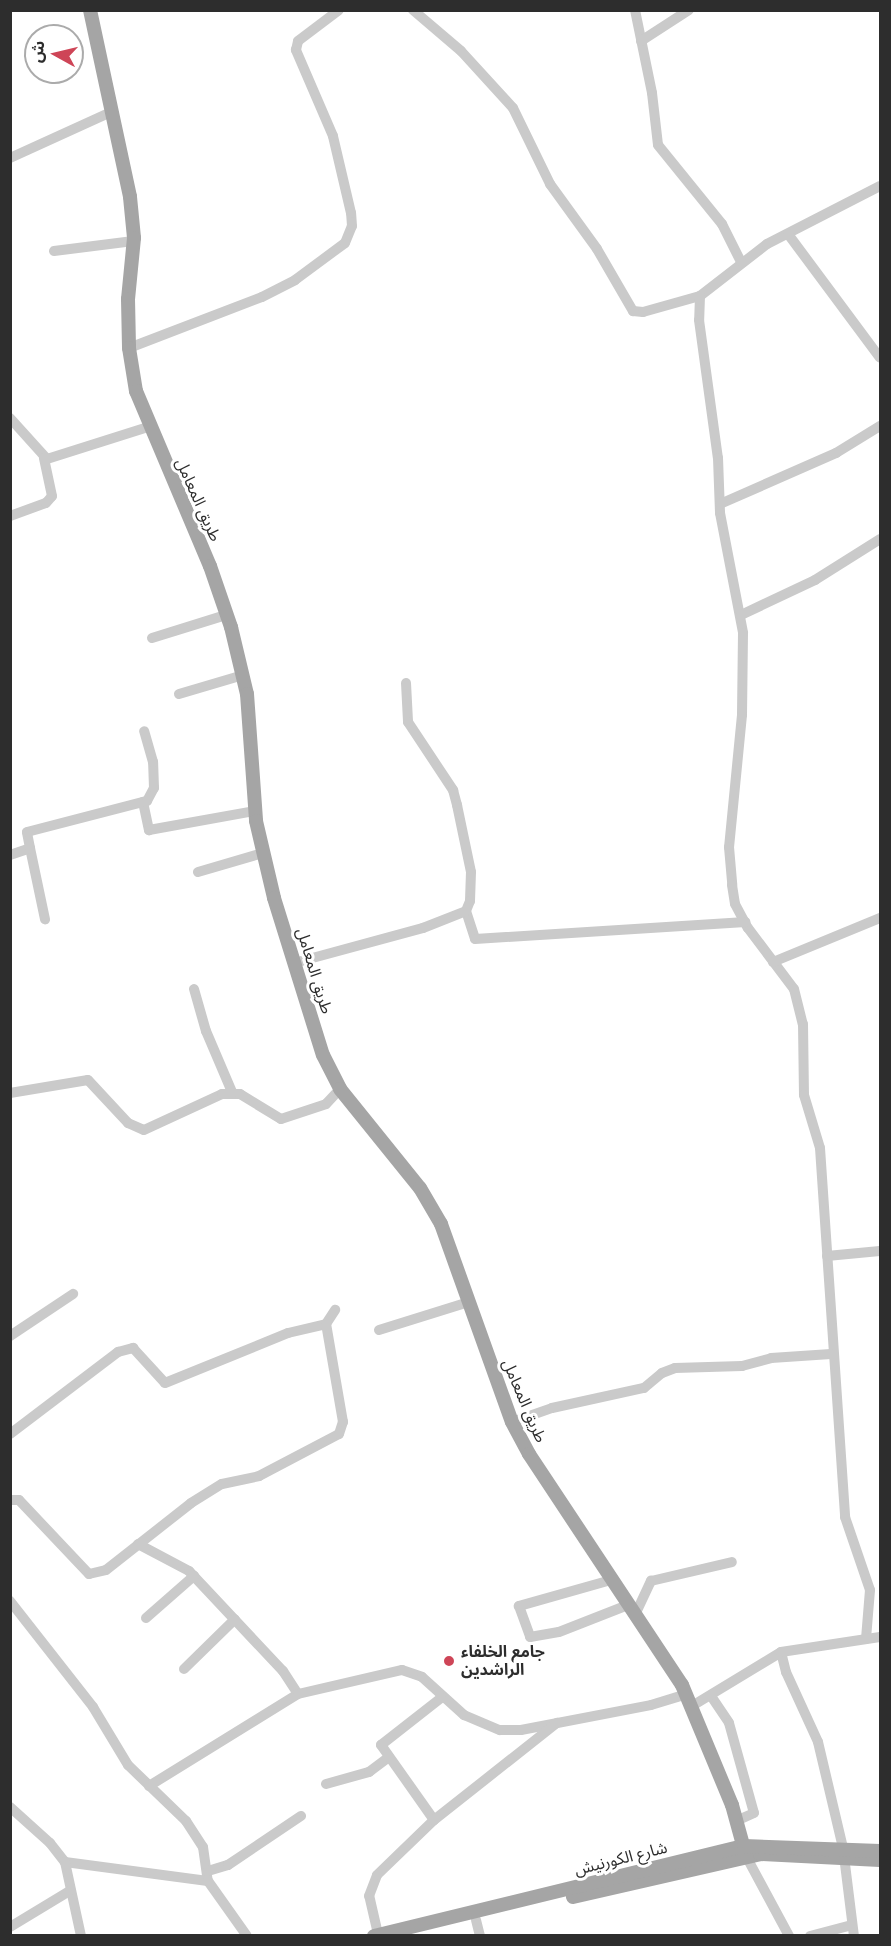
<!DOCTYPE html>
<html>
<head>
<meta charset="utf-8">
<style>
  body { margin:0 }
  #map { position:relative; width:891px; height:1946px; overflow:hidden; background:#fff; font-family:"Varela Round","Noto Sans Arabic",sans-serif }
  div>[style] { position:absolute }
  .minor>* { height:10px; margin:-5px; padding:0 5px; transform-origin:5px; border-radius:5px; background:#cacaca }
  .major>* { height:14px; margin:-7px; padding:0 7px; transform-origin:7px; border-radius:7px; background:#a5a5a5 }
  .dots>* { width:16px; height:16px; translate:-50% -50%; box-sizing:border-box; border:3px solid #fff; border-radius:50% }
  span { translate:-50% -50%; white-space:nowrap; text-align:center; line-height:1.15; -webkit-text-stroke:6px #fff; paint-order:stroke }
  .street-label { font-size:16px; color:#2d2d2d }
  .poi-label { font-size:16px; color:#2d2d2d; font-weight:700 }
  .left { translate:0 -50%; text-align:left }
  .frame { position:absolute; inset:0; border:12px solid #2d2d2d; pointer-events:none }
  .north { position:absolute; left:24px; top:24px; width:60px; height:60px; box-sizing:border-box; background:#fff; border:2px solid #ababab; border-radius:50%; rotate:278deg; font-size:16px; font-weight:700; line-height:24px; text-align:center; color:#2d2d2d }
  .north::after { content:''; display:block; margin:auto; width:21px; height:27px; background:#ce4557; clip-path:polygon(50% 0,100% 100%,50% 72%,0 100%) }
</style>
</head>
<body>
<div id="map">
  <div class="minor">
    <div style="left:413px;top:10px;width:63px;rotate:40.5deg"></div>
    <div style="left:461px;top:51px;width:77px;rotate:47.6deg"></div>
    <div style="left:513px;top:108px;width:85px;rotate:64deg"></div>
    <div style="left:550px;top:184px;width:80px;rotate:54.1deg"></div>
    <div style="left:597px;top:249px;width:72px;rotate:59.9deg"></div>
    <div style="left:633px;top:311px;width:10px;rotate:6deg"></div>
    <div style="left:643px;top:312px;width:59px;rotate:-15.7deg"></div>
    <div style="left:700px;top:296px;width:85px;rotate:-37.8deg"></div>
    <div style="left:767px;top:244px;width:127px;rotate:-27.2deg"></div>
    <div style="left:635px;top:10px;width:85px;rotate:78.4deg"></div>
    <div style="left:652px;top:93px;width:52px;rotate:83.4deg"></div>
    <div style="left:658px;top:145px;width:102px;rotate:51deg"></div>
    <div style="left:722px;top:224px;width:42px;rotate:63.4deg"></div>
    <div style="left:641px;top:41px;width:57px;rotate:-32.9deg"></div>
    <div style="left:10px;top:158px;width:111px;rotate:-24.5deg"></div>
    <div style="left:788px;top:234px;width:154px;rotate:53.4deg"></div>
    <div style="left:54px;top:251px;width:80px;rotate:-7.2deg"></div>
    <div style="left:700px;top:296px;width:24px;rotate:92deg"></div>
    <div style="left:699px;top:320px;width:139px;rotate:82.2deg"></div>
    <div style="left:718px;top:458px;width:55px;rotate:87.9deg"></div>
    <div style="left:720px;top:513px;width:122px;rotate:79.1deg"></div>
    <div style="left:743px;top:633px;width:82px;rotate:90.7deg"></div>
    <div style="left:742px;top:715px;width:133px;rotate:95.6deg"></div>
    <div style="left:729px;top:847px;width:38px;rotate:85deg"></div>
    <div style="left:732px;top:885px;width:19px;rotate:81deg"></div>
    <div style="left:735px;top:904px;width:27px;rotate:62deg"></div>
    <div style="left:748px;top:928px;width:76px;rotate:53deg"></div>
    <div style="left:794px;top:989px;width:36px;rotate:76deg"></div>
    <div style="left:803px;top:1024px;width:71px;rotate:89.2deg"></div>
    <div style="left:804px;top:1095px;width:55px;rotate:73.2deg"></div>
    <div style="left:820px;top:1148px;width:370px;rotate:86.1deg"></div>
    <div style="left:845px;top:1517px;width:77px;rotate:71.1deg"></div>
    <div style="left:870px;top:1590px;width:49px;rotate:94.7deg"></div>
    <div style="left:129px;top:348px;width:142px;rotate:-21deg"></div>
    <div style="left:262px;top:297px;width:37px;rotate:-27deg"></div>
    <div style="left:295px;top:280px;width:62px;rotate:-36.5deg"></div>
    <div style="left:345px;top:243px;width:18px;rotate:-68deg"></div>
    <div style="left:352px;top:226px;width:13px;rotate:-94deg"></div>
    <div style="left:351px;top:213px;width:79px;rotate:-103.2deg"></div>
    <div style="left:333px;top:136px;width:94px;rotate:-113.3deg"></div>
    <div style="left:296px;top:50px;width:9px;rotate:-77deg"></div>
    <div style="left:298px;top:41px;width:51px;rotate:-37.1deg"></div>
    <div style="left:10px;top:418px;width:55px;rotate:47.9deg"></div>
    <div style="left:47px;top:459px;width:106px;rotate:-17.6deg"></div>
    <div style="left:720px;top:504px;width:127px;rotate:-23.7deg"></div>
    <div style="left:836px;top:453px;width:52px;rotate:-31.5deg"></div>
    <div style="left:10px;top:516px;width:38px;rotate:-20deg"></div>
    <div style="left:46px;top:503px;width:9px;rotate:-49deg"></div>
    <div style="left:52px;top:496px;width:39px;rotate:-102deg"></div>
    <div style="left:741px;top:615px;width:82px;rotate:-25.3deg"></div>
    <div style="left:815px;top:580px;width:77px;rotate:-32.2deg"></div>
    <div style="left:152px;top:638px;width:77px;rotate:-17.3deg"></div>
    <div style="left:406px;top:683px;width:39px;rotate:87deg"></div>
    <div style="left:408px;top:722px;width:82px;rotate:56.5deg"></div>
    <div style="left:453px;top:790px;width:16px;rotate:75deg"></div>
    <div style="left:457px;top:805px;width:68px;rotate:78.2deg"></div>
    <div style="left:471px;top:872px;width:29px;rotate:92deg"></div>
    <div style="left:470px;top:901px;width:11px;rotate:112deg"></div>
    <div style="left:466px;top:911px;width:29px;rotate:72deg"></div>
    <div style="left:475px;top:939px;width:271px;rotate:-3.6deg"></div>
    <div style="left:179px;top:694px;width:67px;rotate:-16.5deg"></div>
    <div style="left:143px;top:802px;width:29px;rotate:78deg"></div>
    <div style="left:149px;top:830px;width:108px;rotate:-10.2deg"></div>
    <div style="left:30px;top:848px;width:73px;rotate:78.1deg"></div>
    <div style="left:10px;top:855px;width:21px;rotate:-19deg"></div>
    <div style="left:30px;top:848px;width:16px;rotate:-101deg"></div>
    <div style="left:27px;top:832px;width:124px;rotate:-14.5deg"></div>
    <div style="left:147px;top:801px;width:15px;rotate:-62deg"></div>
    <div style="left:154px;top:788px;width:26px;rotate:-92deg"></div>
    <div style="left:153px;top:762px;width:32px;rotate:-106deg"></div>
    <div style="left:198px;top:872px;width:68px;rotate:-16.3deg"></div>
    <div style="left:773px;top:962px;width:116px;rotate:-22.4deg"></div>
    <div style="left:294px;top:963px;width:134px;rotate:-15.2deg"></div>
    <div style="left:423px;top:928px;width:46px;rotate:-21.6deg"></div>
    <div style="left:194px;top:989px;width:44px;rotate:74.1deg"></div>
    <div style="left:206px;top:1031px;width:66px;rotate:66.9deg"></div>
    <div style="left:10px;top:1093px;width:79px;rotate:-9.5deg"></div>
    <div style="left:88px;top:1080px;width:59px;rotate:47.1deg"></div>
    <div style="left:128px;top:1123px;width:17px;rotate:24deg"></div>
    <div style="left:144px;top:1130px;width:86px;rotate:-24.8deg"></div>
    <div style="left:222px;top:1094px;width:18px"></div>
    <div style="left:240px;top:1094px;width:48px;rotate:31.4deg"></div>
    <div style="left:281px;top:1119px;width:47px;rotate:-18.4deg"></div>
    <div style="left:326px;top:1104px;width:21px;rotate:-47deg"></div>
    <div style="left:827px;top:1256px;width:53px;rotate:-5.4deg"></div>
    <div style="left:379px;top:1330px;width:94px;rotate:-17.3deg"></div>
    <div style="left:10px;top:1336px;width:76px;rotate:-33.7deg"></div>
    <div style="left:512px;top:1422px;width:42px;rotate:-19.3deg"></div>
    <div style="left:552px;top:1408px;width:94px;rotate:-12.3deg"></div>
    <div style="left:644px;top:1388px;width:23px;rotate:-40deg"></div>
    <div style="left:662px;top:1373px;width:14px;rotate:-21deg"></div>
    <div style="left:675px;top:1368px;width:67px;rotate:-1.7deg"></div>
    <div style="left:742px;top:1366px;width:30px;rotate:-15deg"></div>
    <div style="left:771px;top:1358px;width:60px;rotate:-3.8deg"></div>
    <div style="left:10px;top:1434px;width:136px;rotate:-37.2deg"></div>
    <div style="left:118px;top:1352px;width:16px;rotate:-15deg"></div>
    <div style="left:133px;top:1348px;width:47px;rotate:47.6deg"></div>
    <div style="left:165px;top:1383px;width:133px;rotate:-22.1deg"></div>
    <div style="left:288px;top:1333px;width:39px;rotate:-13deg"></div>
    <div style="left:326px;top:1324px;width:17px;rotate:-57deg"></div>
    <div style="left:10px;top:1500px;width:9px"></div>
    <div style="left:19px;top:1500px;width:102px;rotate:46.6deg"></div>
    <div style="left:89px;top:1574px;width:17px;rotate:-13deg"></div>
    <div style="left:106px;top:1570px;width:108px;rotate:-38.2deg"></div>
    <div style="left:191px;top:1503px;width:36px;rotate:-32deg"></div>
    <div style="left:222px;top:1484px;width:38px;rotate:-12deg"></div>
    <div style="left:259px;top:1476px;width:90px;rotate:-27.7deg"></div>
    <div style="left:339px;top:1434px;width:13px;rotate:-72deg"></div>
    <div style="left:343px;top:1422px;width:99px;rotate:-99.8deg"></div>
    <div style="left:138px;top:1544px;width:58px;rotate:27.9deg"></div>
    <div style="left:189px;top:1571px;width:137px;rotate:46.8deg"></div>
    <div style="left:283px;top:1671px;width:27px;rotate:57deg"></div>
    <div style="left:611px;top:1580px;width:96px;rotate:164.2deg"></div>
    <div style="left:519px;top:1606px;width:33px;rotate:70deg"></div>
    <div style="left:530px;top:1637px;width:29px;rotate:-10deg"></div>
    <div style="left:559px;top:1632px;width:74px;rotate:-21.4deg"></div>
    <div style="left:10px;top:1601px;width:135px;rotate:51.9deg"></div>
    <div style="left:93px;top:1707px;width:68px;rotate:58.9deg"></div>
    <div style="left:128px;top:1765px;width:81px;rotate:44deg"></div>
    <div style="left:186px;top:1821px;width:31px;rotate:57deg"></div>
    <div style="left:203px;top:1847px;width:34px;rotate:82deg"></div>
    <div style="left:635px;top:1615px;width:38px;rotate:-65deg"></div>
    <div style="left:651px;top:1581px;width:83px;rotate:-13.2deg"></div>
    <div style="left:146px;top:1618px;width:64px;rotate:-41.2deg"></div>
    <div style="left:781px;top:1652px;width:21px;rotate:76deg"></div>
    <div style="left:786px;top:1672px;width:77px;rotate:65.4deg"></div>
    <div style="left:818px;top:1742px;width:109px;rotate:76.7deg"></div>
    <div style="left:843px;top:1848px;width:89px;rotate:82.9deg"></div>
    <div style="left:184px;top:1669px;width:71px;rotate:-44.4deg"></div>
    <div style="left:711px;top:1696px;width:32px;rotate:56deg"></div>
    <div style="left:729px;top:1723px;width:93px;rotate:74.5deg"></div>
    <div style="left:754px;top:1813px;width:20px;rotate:156deg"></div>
    <div style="left:692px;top:1706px;width:104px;rotate:-31.2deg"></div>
    <div style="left:781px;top:1652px;width:100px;rotate:-8.6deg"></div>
    <div style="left:326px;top:1784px;width:45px;rotate:-15.6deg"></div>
    <div style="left:369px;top:1772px;width:25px;rotate:-37deg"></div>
    <div style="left:149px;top:1786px;width:175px;rotate:-31.7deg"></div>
    <div style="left:298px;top:1694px;width:107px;rotate:-13deg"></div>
    <div style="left:402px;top:1670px;width:21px;rotate:19deg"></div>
    <div style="left:422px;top:1677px;width:57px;rotate:42.1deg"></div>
    <div style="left:464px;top:1715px;width:39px;rotate:23deg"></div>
    <div style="left:500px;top:1730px;width:21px"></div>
    <div style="left:521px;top:1730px;width:132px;rotate:-10.9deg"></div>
    <div style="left:651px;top:1705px;width:38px;rotate:-17deg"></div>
    <div style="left:10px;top:1807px;width:54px;rotate:42deg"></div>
    <div style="left:50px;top:1843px;width:24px;rotate:52deg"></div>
    <div style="left:65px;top:1862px;width:144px;rotate:7.6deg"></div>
    <div style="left:208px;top:1881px;width:67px;rotate:54.7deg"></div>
    <div style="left:434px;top:1820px;width:92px;rotate:-125.2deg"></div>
    <div style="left:381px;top:1745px;width:76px;rotate:-38.1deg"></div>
    <div style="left:746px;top:1856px;width:91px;rotate:61.7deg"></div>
    <div style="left:65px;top:1862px;width:76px;rotate:77.8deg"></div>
    <div style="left:208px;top:1871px;width:21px;rotate:-17deg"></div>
    <div style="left:228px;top:1865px;width:88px;rotate:-33.9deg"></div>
    <div style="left:476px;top:1920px;width:16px;rotate:76deg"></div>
    <div style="left:10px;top:1927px;width:71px;rotate:-31.2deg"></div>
    <div style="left:378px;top:1934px;width:39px;rotate:-103deg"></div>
    <div style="left:369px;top:1896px;width:22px;rotate:-69deg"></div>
    <div style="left:377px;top:1875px;width:79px;rotate:-44deg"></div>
    <div style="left:434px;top:1820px;width:157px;rotate:-38.3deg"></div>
    <div style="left:810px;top:1936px;width:43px;rotate:-14.7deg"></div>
  </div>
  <div class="major">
    <div style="left:90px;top:10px;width:191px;rotate:77.9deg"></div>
    <div style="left:130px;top:197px;width:41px;rotate:84.4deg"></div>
    <div style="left:134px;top:238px;width:61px;rotate:95.6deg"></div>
    <div style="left:128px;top:299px;width:49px;rotate:88.8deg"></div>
    <div style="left:129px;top:348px;width:44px;rotate:80.8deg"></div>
    <div style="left:136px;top:391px;width:190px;rotate:67.1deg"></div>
    <div style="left:210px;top:566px;width:65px;rotate:71deg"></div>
    <div style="left:231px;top:627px;width:69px;rotate:76.6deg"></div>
    <div style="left:247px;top:694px;width:127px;rotate:85.9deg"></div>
    <div style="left:256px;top:821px;width:79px;rotate:76.8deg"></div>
    <div style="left:274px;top:898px;width:164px;rotate:72.7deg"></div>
    <div style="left:323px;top:1055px;width:38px;rotate:63deg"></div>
    <div style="left:340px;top:1089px;width:127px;rotate:51.1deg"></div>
    <div style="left:420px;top:1188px;width:42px;rotate:59.7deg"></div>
    <div style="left:441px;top:1224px;width:210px;rotate:70.3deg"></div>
    <div style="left:512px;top:1422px;width:36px;rotate:62deg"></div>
    <div style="left:529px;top:1454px;width:277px;rotate:56.5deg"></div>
    <div style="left:682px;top:1685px;width:130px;rotate:67.4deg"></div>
    <div style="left:732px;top:1805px;width:53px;rotate:74.6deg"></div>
    <div style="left:573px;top:1897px;width:192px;rotate:-12.9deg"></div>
    <div style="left:760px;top:1854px;width:120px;rotate:2.9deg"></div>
    <div style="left:374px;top:1936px;width:381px;rotate:-13.7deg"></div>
    <div style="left:744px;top:1846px;width:136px;rotate:2.1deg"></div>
  </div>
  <div class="dots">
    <div style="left:449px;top:1661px;background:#ce4557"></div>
  </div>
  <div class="street-label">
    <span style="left:198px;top:500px;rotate:66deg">طريق المعامل</span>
    <span style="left:314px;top:971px;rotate:73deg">طريق المعامل</span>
    <span style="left:524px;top:1401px;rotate:67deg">طريق المعامل</span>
    <span style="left:621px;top:1859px;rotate:-14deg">شارع الكورنيش</span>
  </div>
  <div class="poi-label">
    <span class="left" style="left:461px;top:1661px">جامع الخلفاء<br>الراشدين</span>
  </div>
  <div class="frame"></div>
  <div class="north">ش</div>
</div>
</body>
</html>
